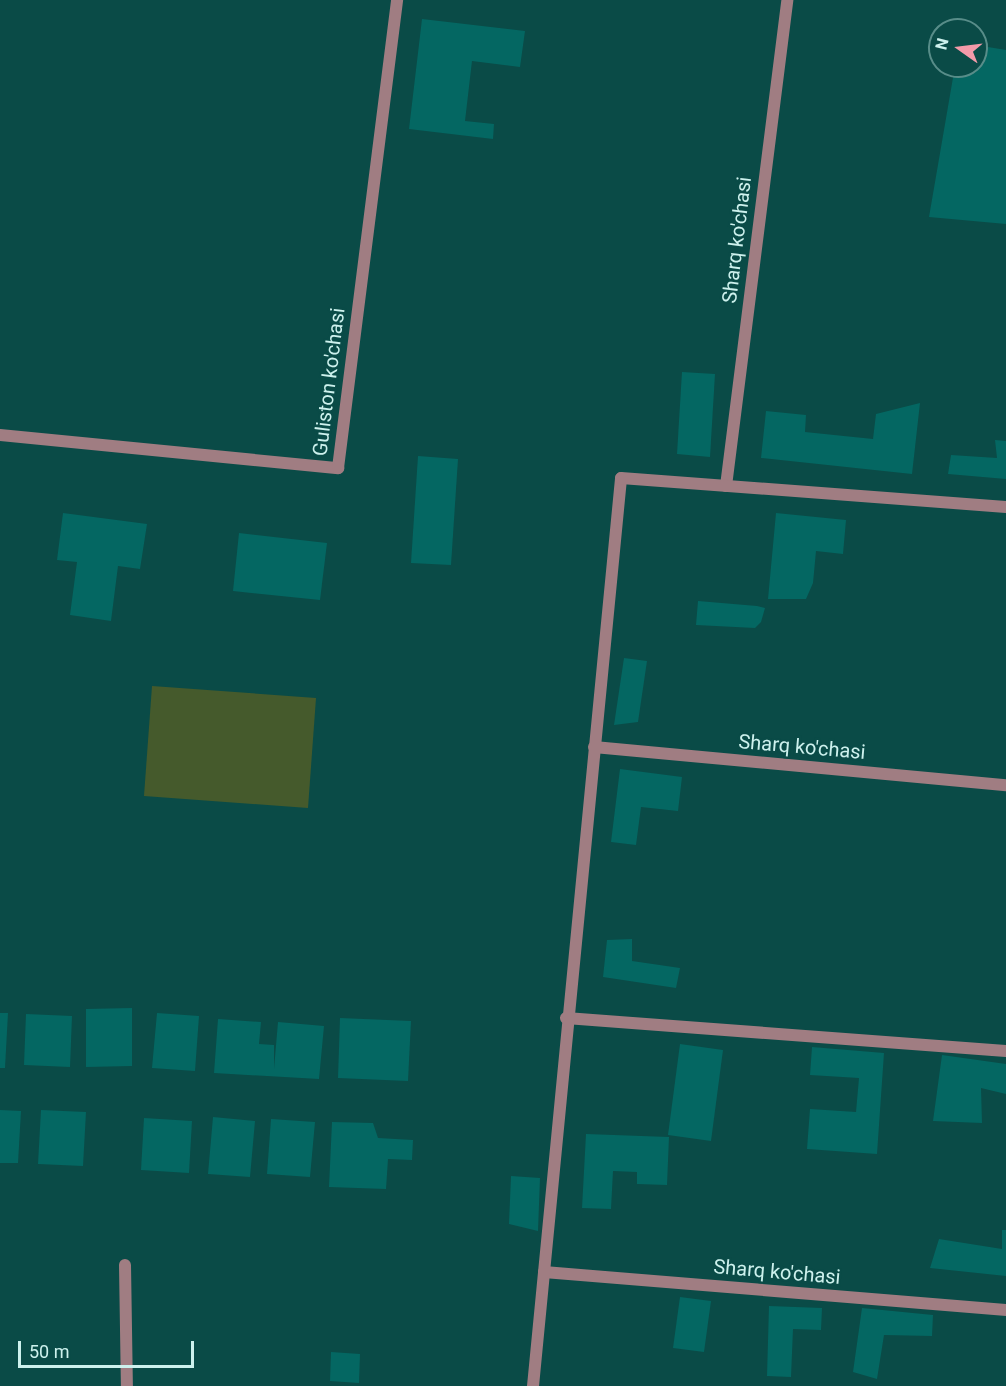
<!DOCTYPE html>
<html>
<head>
<meta charset="utf-8">
<style>
  body { margin:0 }
  #map { position:relative; width:1006px; height:1386px; overflow:hidden; background:#0a4b47; font-family:Roboto,sans-serif }
  div>[style] { position:absolute }
  .green>* { inset:0; background:#455a2c }
  .building>* { inset:0; background:#046762 }
  .minor>* { height:12px; margin:-6px; padding:0 6px; transform-origin:6px; border-radius:6px; background:#a07d82 }
  span { translate:-50% -50%; white-space:nowrap; text-align:center; line-height:1.15; -webkit-text-stroke:4.5px #0a4b47; paint-order:stroke }
  .street-label { font-size:20px; color:#cdf1ed }
  .north { position:absolute; left:928px; top:18px; width:60px; height:60px; box-sizing:border-box; background:#0a4b47; border:2px solid #588d89; border-radius:50%; rotate:284deg; font-size:16px; font-weight:700; line-height:24px; text-align:center; color:#cdf1ed }
  .north::after { content:''; display:block; margin:auto; width:21px; height:27px; background:#f39aa9; clip-path:polygon(50% 0,100% 100%,50% 72%,0 100%) }
  .scale { position:absolute; left:18px; top:1341px; width:176px; height:27px; box-sizing:border-box; border:3px solid #cdf1ed; border-top:0; padding-left:8px; font-size:18px; line-height:21px; white-space:nowrap; color:#cdf1ed; -webkit-text-stroke:4px #0a4b47; paint-order:stroke }
</style>
</head>
<body>
<div id="map">
  <div class="green">
    <div style="clip-path:polygon(152px 686px,316px 698px,308px 808px,144px 796px)"></div>
  </div>
  <div class="building">
    <div style="clip-path:polygon(422px 19px,525px 31px,520px 67px,472px 61px,465px 121px,494px 124px,493px 139px,409px 129px)"></div>
    <div style="clip-path:polygon(976px 45px,1006px 50px,1006px 224px,929px 217px,955px 66px,976px 66px)"></div>
    <div style="clip-path:polygon(682px 372px,715px 374px,710px 457px,677px 454px)"></div>
    <div style="clip-path:polygon(920px 403px,912px 474px,761px 458px,766px 411px,806px 415px,805px 432px,873px 439px,876px 414px)"></div>
    <div style="clip-path:polygon(995px 440px,1006px 441px,1006px 479px,948px 474px,951px 455px,997px 458px)"></div>
    <div style="clip-path:polygon(418px 456px,458px 459px,451px 565px,411px 563px)"></div>
    <div style="clip-path:polygon(63px 513px,147px 524px,140px 569px,118px 566px,111px 621px,70px 615px,77px 562px,57px 560px)"></div>
    <div style="clip-path:polygon(776px 513px,846px 520px,843px 554px,816px 551px,813px 583px,806px 599px,768px 599px)"></div>
    <div style="clip-path:polygon(239px 533px,327px 543px,320px 600px,233px 591px)"></div>
    <div style="clip-path:polygon(698px 601px,757px 606px,765px 608px,761px 622px,755px 628px,696px 625px)"></div>
    <div style="clip-path:polygon(624px 658px,647px 661px,638px 722px,614px 725px)"></div>
    <div style="clip-path:polygon(620px 769px,682px 777px,678px 811px,641px 807px,636px 845px,611px 842px)"></div>
    <div style="clip-path:polygon(632px 939px,632px 961px,680px 968px,676px 988px,603px 977px,607px 940px)"></div>
    <div style="clip-path:polygon(132px 1008px,132px 1066px,86px 1067px,86px 1009px)"></div>
    <div style="clip-path:polygon(0 1013px,8px 1013px,5px 1068px,0 1068px)"></div>
    <div style="clip-path:polygon(157px 1013px,199px 1016px,195px 1071px,152px 1068px)"></div>
    <div style="clip-path:polygon(26px 1014px,72px 1016px,70px 1067px,24px 1065px)"></div>
    <div style="clip-path:polygon(340px 1018px,411px 1021px,408px 1081px,338px 1078px)"></div>
    <div style="clip-path:polygon(218px 1019px,261px 1022px,259px 1044px,274px 1045px,274px 1069px,278px 1022px,324px 1026px,319px 1079px,214px 1073px)"></div>
    <div style="clip-path:polygon(680px 1044px,723px 1050px,711px 1141px,668px 1135px)"></div>
    <div style="clip-path:polygon(812px 1047px,884px 1053px,877px 1154px,807px 1149px,810px 1109px,856px 1112px,859px 1078px,810px 1075px)"></div>
    <div style="clip-path:polygon(942px 1055px,1006px 1064px,1006px 1094px,981px 1088px,982px 1123px,933px 1121px)"></div>
    <div style="clip-path:polygon(0 1110px,21px 1111px,18px 1163px,0 1163px)"></div>
    <div style="clip-path:polygon(41px 1110px,86px 1112px,83px 1166px,38px 1164px)"></div>
    <div style="clip-path:polygon(213px 1117px,255px 1121px,250px 1177px,208px 1174px)"></div>
    <div style="clip-path:polygon(144px 1118px,192px 1121px,189px 1173px,141px 1170px)"></div>
    <div style="clip-path:polygon(271px 1119px,315px 1122px,310px 1177px,267px 1174px)"></div>
    <div style="clip-path:polygon(332px 1122px,373px 1123px,378px 1138px,413px 1140px,412px 1160px,388px 1159px,386px 1189px,329px 1187px)"></div>
    <div style="clip-path:polygon(586px 1134px,669px 1137px,667px 1185px,637px 1184px,637px 1172px,613px 1171px,611px 1209px,582px 1208px)"></div>
    <div style="clip-path:polygon(511px 1176px,540px 1178px,538px 1231px,509px 1224px)"></div>
    <div style="clip-path:polygon(1002px 1230px,1006px 1230px,1006px 1276px,930px 1268px,939px 1239px,1002px 1249px)"></div>
    <div style="clip-path:polygon(680px 1297px,711px 1301px,704px 1352px,673px 1348px)"></div>
    <div style="clip-path:polygon(769px 1306px,822px 1308px,821px 1330px,793px 1329px,791px 1377px,767px 1376px)"></div>
    <div style="clip-path:polygon(862px 1308px,933px 1315px,932px 1336px,884px 1335px,877px 1379px,853px 1372px)"></div>
    <div style="clip-path:polygon(331px 1352px,360px 1354px,359px 1383px,330px 1381px)"></div>
  </div>
  <div class="minor">
    <div style="left:0;top:435px;width:340px;rotate:5.6deg"></div>
    <div style="left:338px;top:468px;width:472px;rotate:-82.8deg"></div>
    <div style="left:726px;top:486px;width:490px;rotate:-82.8deg"></div>
    <div style="left:594px;top:747px;width:414px;rotate:5.3deg"></div>
    <div style="left:566px;top:1018px;width:441px;rotate:4.3deg"></div>
    <div style="left:125px;top:1265px;width:121px;rotate:89.1deg"></div>
    <div style="left:544px;top:1272px;width:464px;rotate:4.7deg"></div>
    <div style="left:533px;top:1386px;width:912px;rotate:-84.46deg"></div>
    <div style="left:621px;top:478px;width:386px;rotate:4.3deg"></div>
  </div>
  <div class="street-label">
    <span style="left:737px;top:240px;rotate:-83deg">Sharq ko'chasi</span>
    <span style="left:329px;top:382px;rotate:-83deg">Guliston ko'chasi</span>
    <span style="left:802px;top:747px;rotate:5deg">Sharq ko'chasi</span>
    <span style="left:777px;top:1272px;rotate:5deg">Sharq ko'chasi</span>
  </div>
  <div class="north">N</div>
  <div class="scale">50 m</div>
</div>
</body>
</html>
